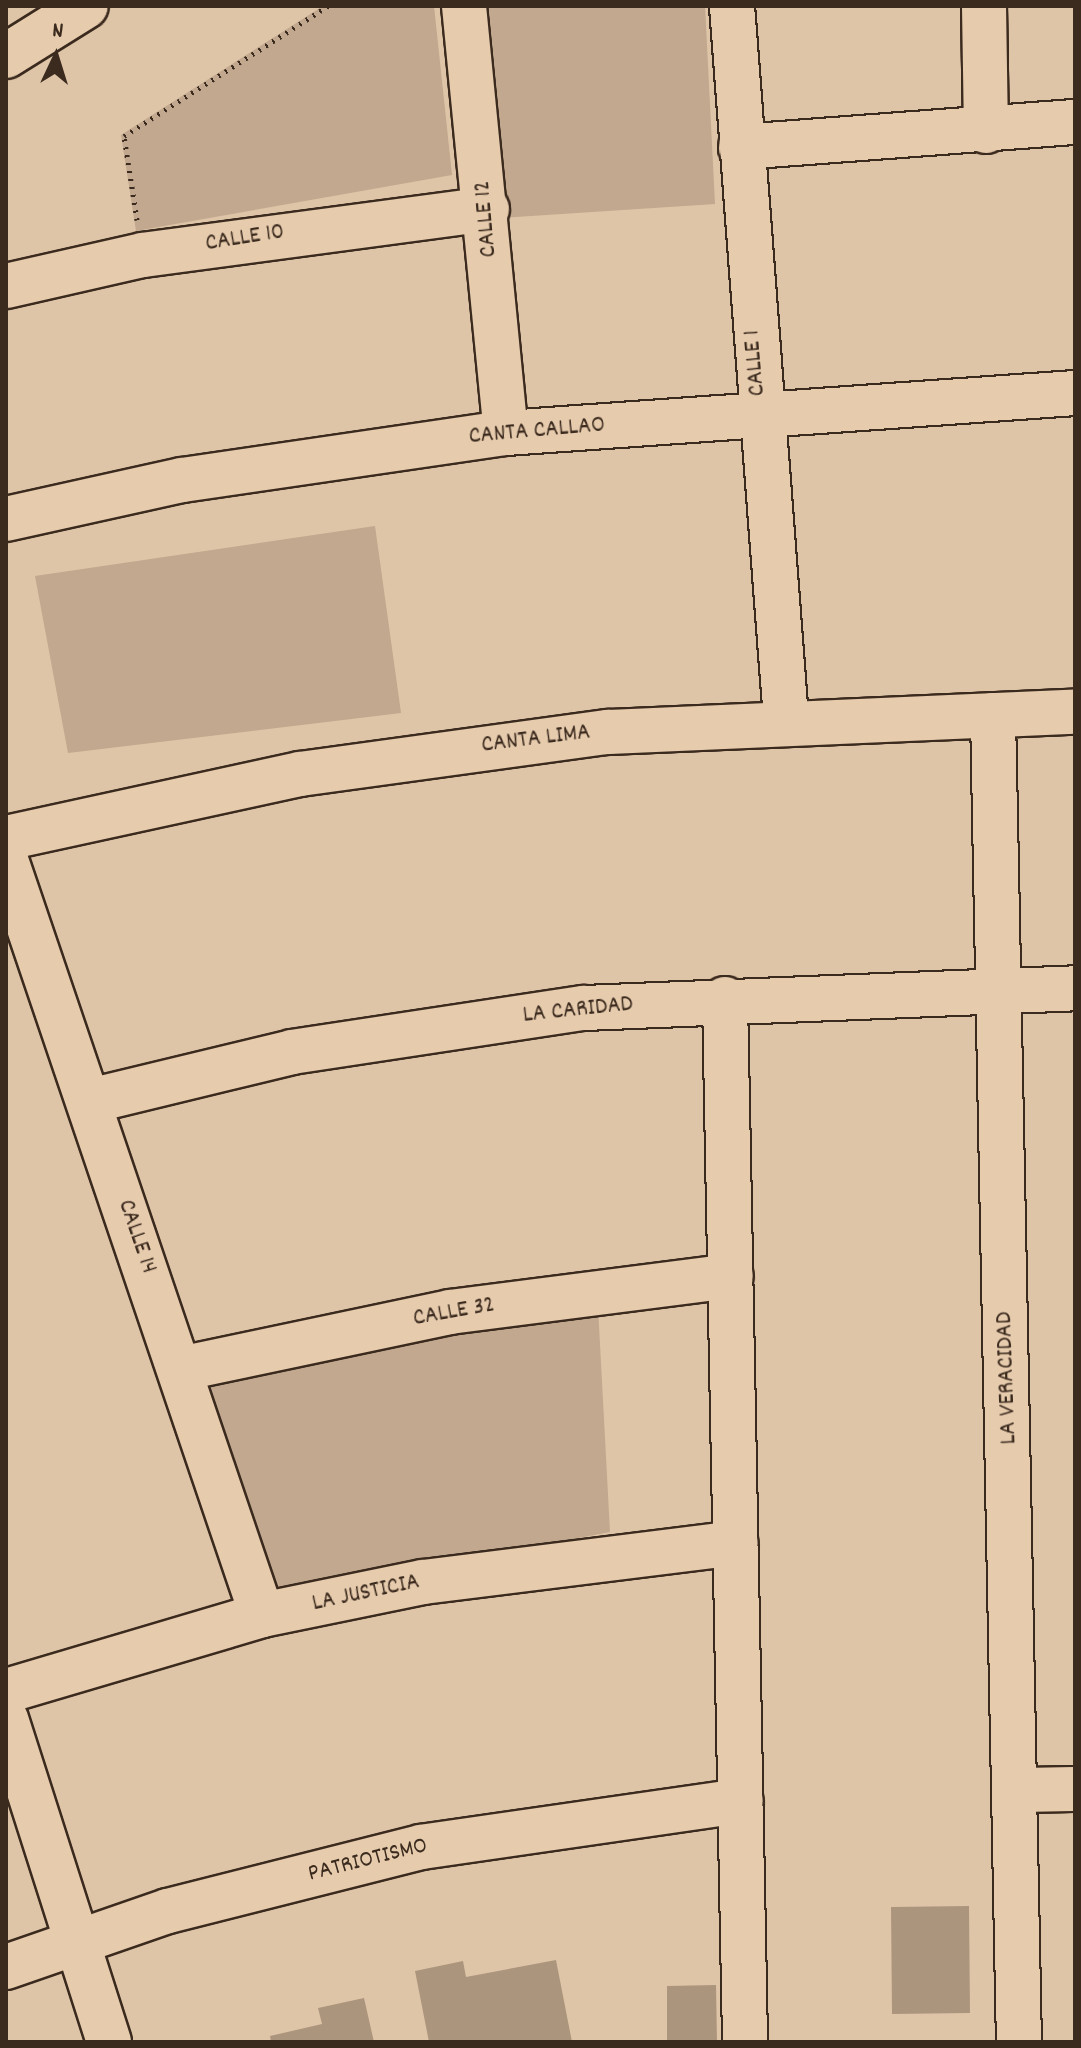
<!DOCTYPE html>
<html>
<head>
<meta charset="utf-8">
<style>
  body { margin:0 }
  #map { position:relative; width:1081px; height:2048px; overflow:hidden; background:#dfc5a7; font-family:Dekko,sans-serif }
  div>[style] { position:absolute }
  .green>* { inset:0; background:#c1a88e }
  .building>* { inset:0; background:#ac957d }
  .path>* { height:5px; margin-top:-2.5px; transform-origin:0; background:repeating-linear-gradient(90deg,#3b2a1e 0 2px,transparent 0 8px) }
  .roads { filter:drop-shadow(2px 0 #3b2a1e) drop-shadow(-2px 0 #3b2a1e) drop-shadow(0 2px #3b2a1e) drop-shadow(0 -2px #3b2a1e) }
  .minor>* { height:44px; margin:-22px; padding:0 22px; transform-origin:22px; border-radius:22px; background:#e6cbad }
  span { translate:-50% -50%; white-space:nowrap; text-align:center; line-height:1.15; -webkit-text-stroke:6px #e6cbad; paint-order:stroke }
  .street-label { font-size:24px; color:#3b2a1e }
  .frame { position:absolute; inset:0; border:8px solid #3b2a1e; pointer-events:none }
  .north { position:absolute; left:16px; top:16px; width:80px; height:80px; -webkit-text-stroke:6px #e6cbad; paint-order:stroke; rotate:4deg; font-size:22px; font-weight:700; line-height:32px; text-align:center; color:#3b2a1e }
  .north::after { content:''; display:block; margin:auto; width:28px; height:36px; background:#3b2a1e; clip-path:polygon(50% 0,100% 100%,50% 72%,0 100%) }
</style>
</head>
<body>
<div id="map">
  <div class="green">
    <div style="clip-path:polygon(323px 6px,434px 6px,452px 175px,136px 231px,121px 135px)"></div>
    <div style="clip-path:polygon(478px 6px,705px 6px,715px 204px,500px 218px)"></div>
    <div style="clip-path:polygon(375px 526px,401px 713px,68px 753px,35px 576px)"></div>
    <div style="clip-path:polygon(598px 1307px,610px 1532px,268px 1597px,195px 1379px)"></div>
  </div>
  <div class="building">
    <div style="clip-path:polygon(969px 1906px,970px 2013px,892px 2014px,891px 1907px)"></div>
    <div style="clip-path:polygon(556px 1960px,572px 2042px,429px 2042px,415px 1971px,463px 1961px,466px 1977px)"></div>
    <div style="clip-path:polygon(716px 1985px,717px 2042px,667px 2042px,667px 1986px)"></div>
    <div style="clip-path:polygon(364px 1998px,374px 2042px,271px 2042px,270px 2036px,322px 2024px,318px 2008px)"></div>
  </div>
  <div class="path">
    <div style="left:137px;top:220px;width:85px;rotate:-98.8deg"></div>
    <div style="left:124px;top:136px;width:242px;rotate:-32.5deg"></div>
  </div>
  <div class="roads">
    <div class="minor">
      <div style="left:464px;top:6px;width:429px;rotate:84.4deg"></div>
      <div style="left:732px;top:6px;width:715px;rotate:85.67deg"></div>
      <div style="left:984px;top:6px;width:125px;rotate:89.1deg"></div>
      <div style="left:6px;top:56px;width:94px;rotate:-32deg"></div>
      <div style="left:741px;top:147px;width:335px;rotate:-4.3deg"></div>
      <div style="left:6px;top:286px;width:140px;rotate:-12.8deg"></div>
      <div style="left:143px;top:255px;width:347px;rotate:-7.6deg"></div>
      <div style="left:6px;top:519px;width:180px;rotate:-12.5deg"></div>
      <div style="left:182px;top:480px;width:327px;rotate:-8.3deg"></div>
      <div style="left:506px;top:433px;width:570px;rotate:-4.02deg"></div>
      <div style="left:993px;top:715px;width:1327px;rotate:88.88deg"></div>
      <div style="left:6px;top:838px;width:301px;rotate:-12.3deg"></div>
      <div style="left:300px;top:774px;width:311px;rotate:-7.8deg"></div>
      <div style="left:608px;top:732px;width:467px;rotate:-2.5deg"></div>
      <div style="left:6px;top:860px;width:797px;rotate:71.27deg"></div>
      <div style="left:725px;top:999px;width:1043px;rotate:88.9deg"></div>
      <div style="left:90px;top:1101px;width:208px;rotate:-13.6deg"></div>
      <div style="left:292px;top:1052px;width:295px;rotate:-8.6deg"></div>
      <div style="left:584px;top:1008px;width:491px;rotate:-2.3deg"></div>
      <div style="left:180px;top:1369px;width:276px;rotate:-11.9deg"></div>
      <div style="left:450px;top:1312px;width:283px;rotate:-7.3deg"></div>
      <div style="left:6px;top:1691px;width:267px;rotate:-16.5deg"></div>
      <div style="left:262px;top:1615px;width:164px;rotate:-11.6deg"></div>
      <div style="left:423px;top:1582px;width:315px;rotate:-7.1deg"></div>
      <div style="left:6px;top:1719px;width:339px;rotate:72.3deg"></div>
      <div style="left:1019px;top:1790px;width:56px;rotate:-1deg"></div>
      <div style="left:6px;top:1967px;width:171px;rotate:-19.1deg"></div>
      <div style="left:168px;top:1911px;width:261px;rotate:-14.2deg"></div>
      <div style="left:421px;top:1847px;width:323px;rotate:-8.2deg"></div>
    </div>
  </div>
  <div class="street-label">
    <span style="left:487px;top:219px;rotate:-95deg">CALLE 12</span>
    <span style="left:245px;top:239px;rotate:-9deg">CALLE 10</span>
    <span style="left:756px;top:363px;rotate:-95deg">CALLE 1</span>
    <span style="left:537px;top:432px;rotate:-5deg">CANTA CALLAO</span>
    <span style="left:536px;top:740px;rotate:-7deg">CANTA LIMA</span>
    <span style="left:578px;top:1011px;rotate:-6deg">LA CARIDAD</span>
    <span style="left:136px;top:1237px;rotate:71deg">CALLE 14</span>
    <span style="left:454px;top:1313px;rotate:-10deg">CALLE 32</span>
    <span style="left:1008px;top:1378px;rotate:-92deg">LA VERACIDAD</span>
    <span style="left:366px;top:1594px;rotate:-12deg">LA JUSTICIA</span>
    <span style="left:368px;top:1861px;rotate:-14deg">PATRIOTISMO</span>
  </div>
  <div class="frame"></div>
  <div class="north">N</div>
</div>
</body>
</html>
